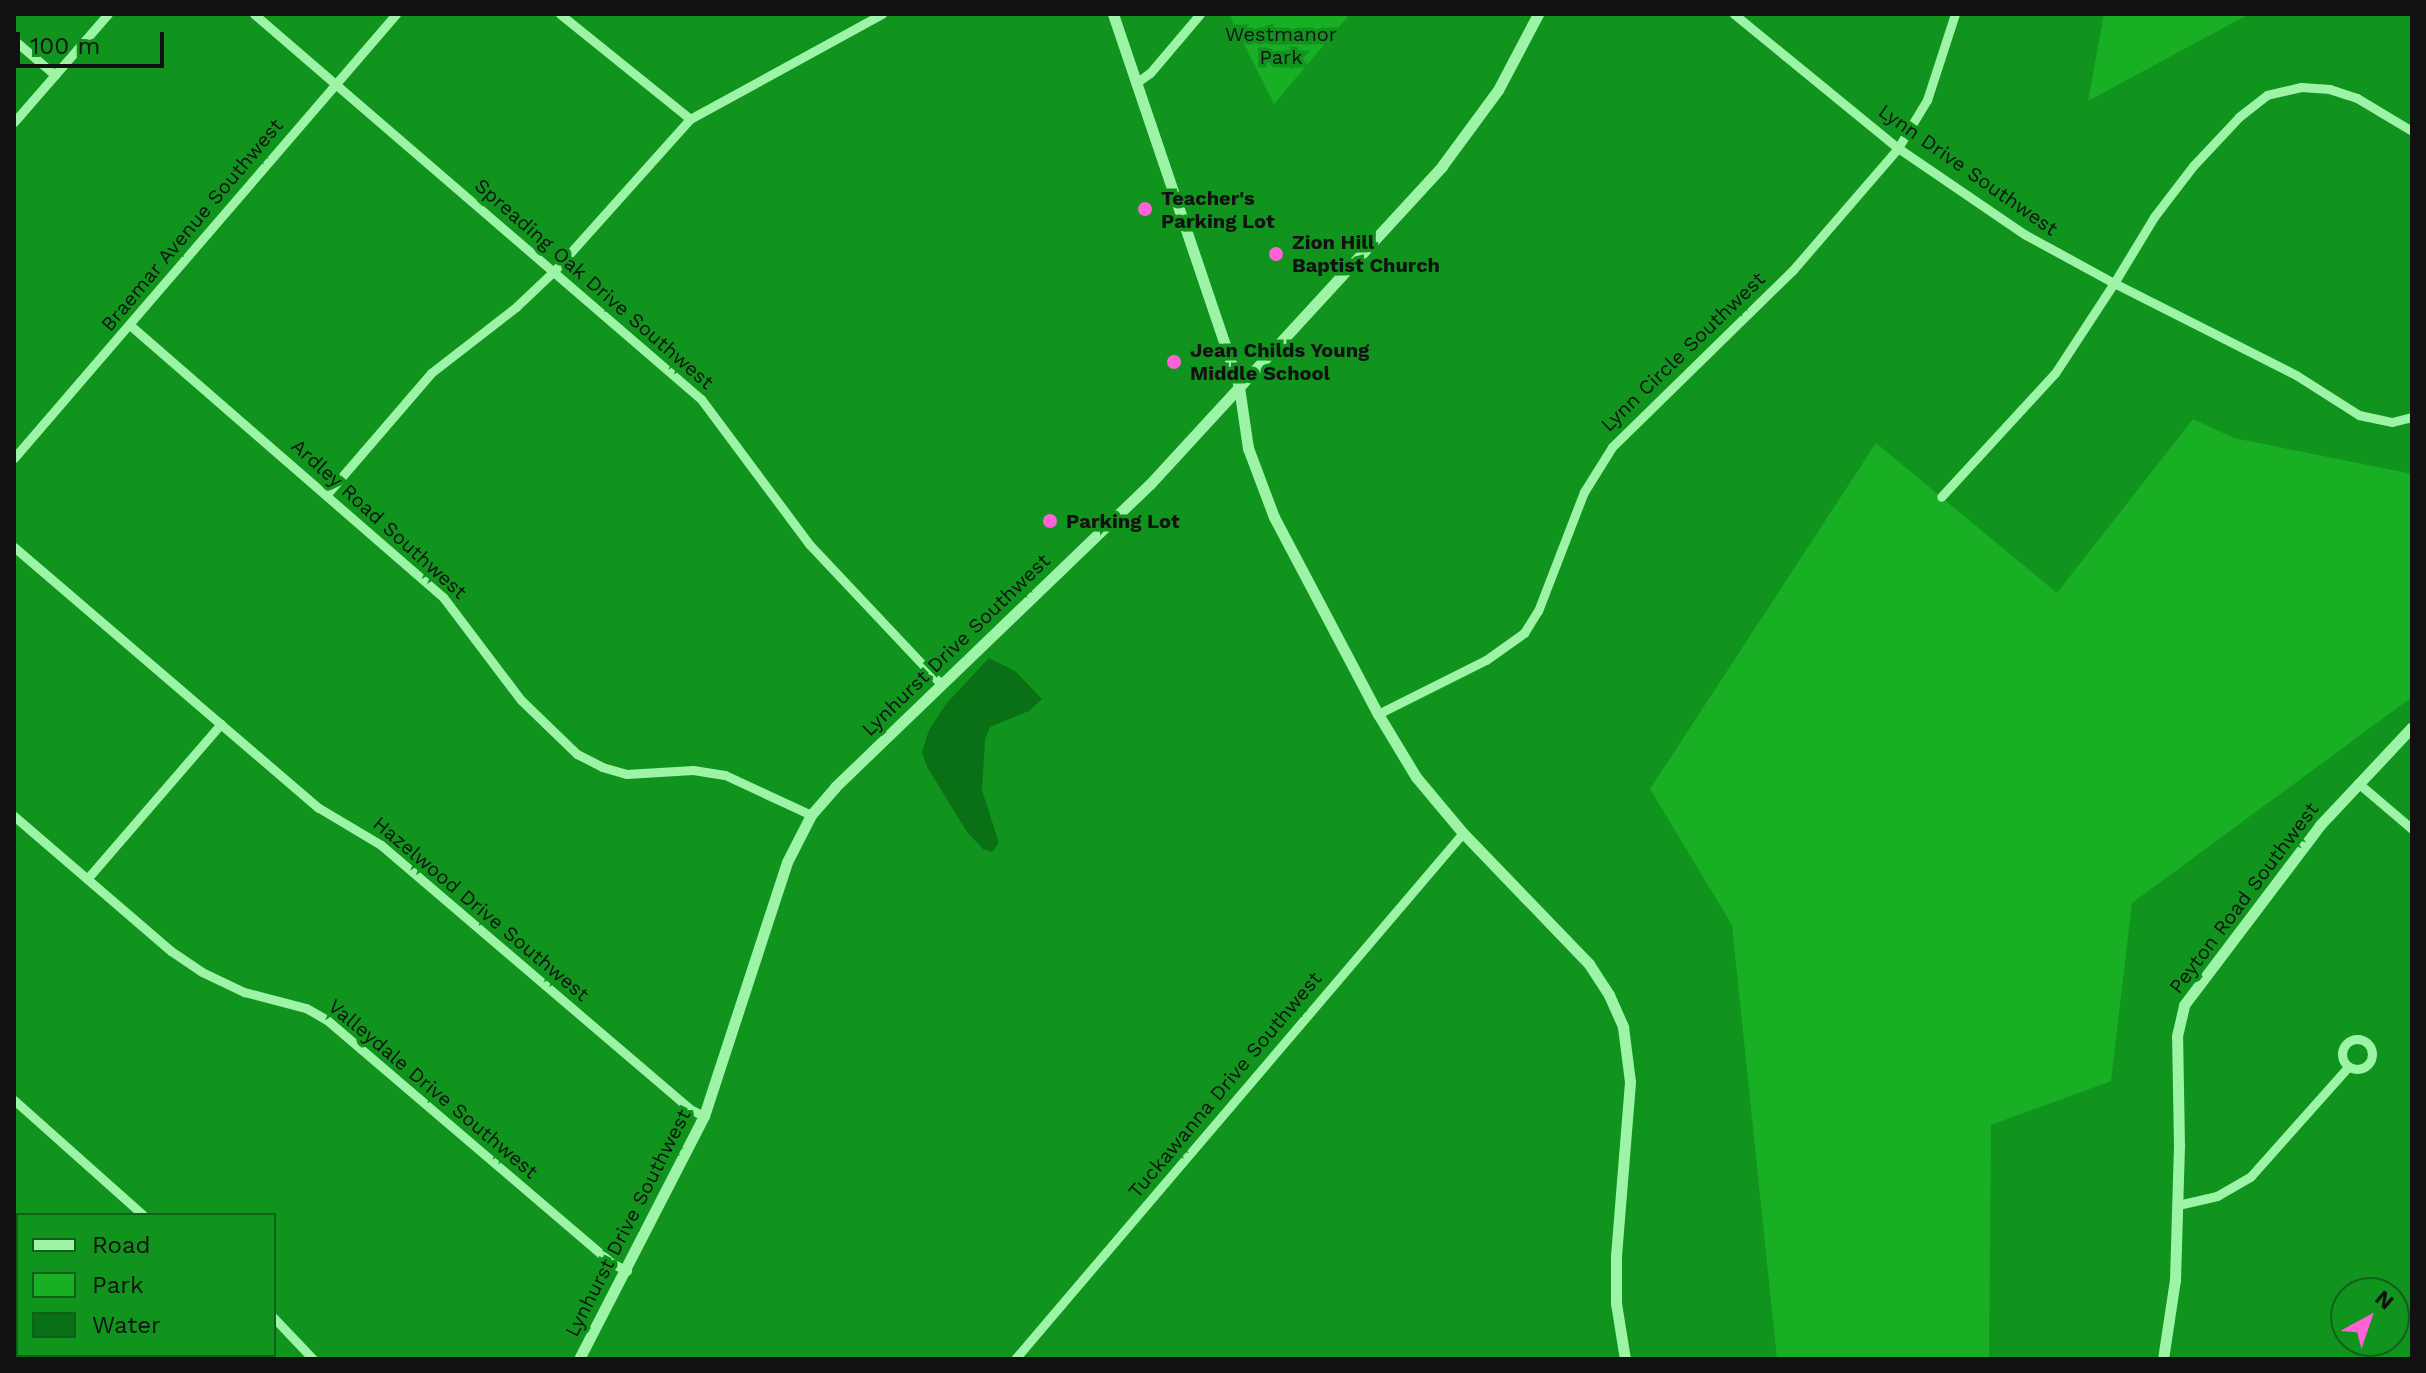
<!DOCTYPE html>
<html>
<head>
<meta charset="utf-8">
<style>
  body { margin:0 }
  #map { position:relative; width:2426px; height:1373px; overflow:hidden; background:#10941e; font-family:"Work Sans",sans-serif }
  div>[style] { position:absolute }
  .green>* { inset:0; background:#18af25 }
  .water>* { inset:0; background:#0a7015 }
  .minor>* { height:9px; margin:-4.5px; padding:0 4.5px; transform-origin:4.5px; border-radius:4.5px; background:#9ef4a6 }
  .minor>.ring { margin:-4.5px; padding:0; box-sizing:content-box; background:none; border:9px solid #9ef4a6; border-radius:50% }
  .tertiary>* { height:11px; margin:-5.5px; padding:0 5.5px; transform-origin:5.5px; border-radius:5.5px; background:#9ef4a6 }
  .dots>* { width:22px; height:22px; translate:-50% -50%; box-sizing:border-box; border:4px solid #10941e; border-radius:50% }
  span { translate:-50% -50%; white-space:nowrap; text-align:center; line-height:1.15; -webkit-text-stroke:7px #10941e; paint-order:stroke }
  .park-label { font-size:20px; color:#111 }
  .street-label { font-size:20px; color:#111 }
  .poi-label { font-size:20px; color:#111; font-weight:700 }
  .left { translate:0 -50%; text-align:left }
  .frame { position:absolute; inset:0; border:16px solid #111; pointer-events:none }
  .legend { position:absolute; left:16px; top:1213px; width:260px; height:144px; box-sizing:border-box; background:#10941e; border:2px solid #106019; margin:0; padding:10px 14px; list-style:none; font-size:24px; color:#111 }
  .legend li { display:flex; align-items:center; gap:16px; height:40px }
  .legend b { width:40px; border:2px solid #106019 }
  .north { position:absolute; left:2330px; top:1277px; width:80px; height:80px; box-sizing:border-box; background:#10941e; border:2px solid #106019; border-radius:50%; rotate:40deg; font-size:22px; font-weight:700; line-height:32px; text-align:center; color:#111 }
  .north::after { content:''; display:block; margin:auto; width:28px; height:36px; background:#ff61d7; clip-path:polygon(50% 0,100% 100%,50% 72%,0 100%) }
  .scale { position:absolute; left:16px; top:32px; width:148px; height:36px; box-sizing:border-box; border:4px solid #111; border-top:0; padding-left:10px; font-size:24px; line-height:28px; white-space:nowrap; color:#111; -webkit-text-stroke:6px #10941e; paint-order:stroke }
</style>
</head>
<body>
<div id="map">
  <div class="green">
    <div style="clip-path:polygon(1229px 14px,1350px 14px,1274px 104px)"></div>
    <div style="clip-path:polygon(2104px 14px,2249px 14px,2088px 101px)"></div>
    <div style="clip-path:polygon(2193px 419px,2234px 438px,2412px 474px,2412px 697px,2132px 903px,2111px 1081px,1991px 1125px,1989px 1359px,1777px 1359px,1732px 925px,1650px 789px,1876px 443px,2057px 593px)"></div>
  </div>
  <div class="water">
    <div style="clip-path:polygon(989px 658px,1015px 671px,1042px 699px,1029px 711px,990px 727px,985px 740px,982px 790px,999px 843px,992px 852px,983px 849px,967px 832px,927px 767px,922px 752px,929px 730px,946px 704px)"></div>
  </div>
  <div class="minor">
    <div style="left:254px;top:14px;width:590px;rotate:40.74deg"></div>
    <div style="left:701px;top:399px;width:181px;rotate:53.3deg"></div>
    <div style="left:809px;top:544px;width:192px;rotate:46.7deg"></div>
    <div style="left:560px;top:14px;width:167px;rotate:38.9deg"></div>
    <div style="left:1734px;top:14px;width:212px;rotate:39.3deg"></div>
    <div style="left:1898px;top:148px;width:153px;rotate:34.3deg"></div>
    <div style="left:2024px;top:234px;width:102px;rotate:28.6deg"></div>
    <div style="left:2114px;top:283px;width:108px;rotate:123.2deg"></div>
    <div style="left:2055px;top:373px;width:168px;rotate:132.6deg"></div>
    <div style="left:14px;top:40px;width:54px;rotate:40.5deg"></div>
    <div style="left:1136px;top:83px;width:17px;rotate:-36deg"></div>
    <div style="left:1150px;top:73px;width:77px;rotate:-49.7deg"></div>
    <div style="left:14px;top:122px;width:143px;rotate:-49deg"></div>
    <div style="left:2412px;top:131px;width:64px;rotate:-149deg"></div>
    <div style="left:2357px;top:98px;width:28px;rotate:-162deg"></div>
    <div style="left:2330px;top:89px;width:29px;rotate:-176deg"></div>
    <div style="left:2301px;top:87px;width:35px;rotate:167deg"></div>
    <div style="left:2267px;top:95px;width:36px;rotate:142deg"></div>
    <div style="left:2239px;top:117px;width:67px;rotate:133.2deg"></div>
    <div style="left:2193px;top:166px;width:64px;rotate:127.4deg"></div>
    <div style="left:2154px;top:217px;width:77px;rotate:121.2deg"></div>
    <div style="left:2114px;top:283px;width:204px;rotate:26.8deg"></div>
    <div style="left:2296px;top:375px;width:75px;rotate:32.4deg"></div>
    <div style="left:2359px;top:415px;width:34px;rotate:12deg"></div>
    <div style="left:2392px;top:422px;width:21px;rotate:-14deg"></div>
    <div style="left:131px;top:326px;width:413px;rotate:41deg"></div>
    <div style="left:443px;top:597px;width:129px;rotate:52.9deg"></div>
    <div style="left:521px;top:700px;width:78px;rotate:44deg"></div>
    <div style="left:577px;top:754px;width:28px;rotate:27deg"></div>
    <div style="left:602px;top:767px;width:25px;rotate:16deg"></div>
    <div style="left:626px;top:774px;width:67px;rotate:-3.4deg"></div>
    <div style="left:693px;top:770px;width:32px;rotate:9deg"></div>
    <div style="left:725px;top:775px;width:95px;rotate:24.9deg"></div>
    <div style="left:14px;top:458px;width:586px;rotate:-49.29deg"></div>
    <div style="left:327px;top:494px;width:160px;rotate:-49.3deg"></div>
    <div style="left:431px;top:373px;width:108px;rotate:-37.8deg"></div>
    <div style="left:516px;top:307px;width:52px;rotate:-43.5deg"></div>
    <div style="left:554px;top:271px;width:204px;rotate:-48.2deg"></div>
    <div style="left:690px;top:119px;width:219px;rotate:-28.7deg"></div>
    <div style="left:14px;top:547px;width:401px;rotate:40.6deg"></div>
    <div style="left:319px;top:808px;width:72px;rotate:30.8deg"></div>
    <div style="left:381px;top:845px;width:406px;rotate:40.5deg"></div>
    <div style="left:690px;top:1109px;width:16px;rotate:27deg"></div>
    <div style="left:1378px;top:714px;width:121px;rotate:-26.6deg"></div>
    <div style="left:1486px;top:660px;width:47px;rotate:-35.4deg"></div>
    <div style="left:1524px;top:633px;width:26px;rotate:-58deg"></div>
    <div style="left:1538px;top:611px;width:128px;rotate:-68.9deg"></div>
    <div style="left:1584px;top:492px;width:53px;rotate:-58.1deg"></div>
    <div style="left:1612px;top:447px;width:252px;rotate:-44.4deg"></div>
    <div style="left:1792px;top:271px;width:162px;rotate:-49.2deg"></div>
    <div style="left:1898px;top:148px;width:56px;rotate:-58.9deg"></div>
    <div style="left:1927px;top:100px;width:90px;rotate:-72deg"></div>
    <div style="left:2358px;top:783px;width:71px;rotate:40.4deg"></div>
    <div style="left:14px;top:816px;width:207px;rotate:40.7deg"></div>
    <div style="left:171px;top:951px;width:37px;rotate:34deg"></div>
    <div style="left:202px;top:972px;width:47px;rotate:25.5deg"></div>
    <div style="left:244px;top:992px;width:64px;rotate:14.5deg"></div>
    <div style="left:306px;top:1008px;width:24px;rotate:30deg"></div>
    <div style="left:327px;top:1020px;width:375px;rotate:40.5deg"></div>
    <div style="left:612px;top:1263px;width:17px;rotate:28deg"></div>
    <div style="left:87px;top:879px;width:205px;rotate:-49.2deg"></div>
    <div class="ring" style="left:2342px;top:1039px;width:21px;height:21px"></div>
    <div style="left:14px;top:1100px;width:173px;rotate:41.7deg"></div>
    <div style="left:2178px;top:1205px;width:40px;rotate:-13deg"></div>
    <div style="left:2217px;top:1196px;width:39px;rotate:-30deg"></div>
    <div style="left:2251px;top:1176px;width:146px;rotate:-48.3deg"></div>
    <div style="left:274px;top:1318px;width:57px;rotate:46.4deg"></div>
    <div style="left:1015px;top:1359px;width:691px;rotate:-49.58deg"></div>
  </div>
  <div class="tertiary">
    <div style="left:1113px;top:14px;width:394px;rotate:71.3deg"></div>
    <div style="left:1239px;top:387px;width:62px;rotate:81.6deg"></div>
    <div style="left:1248px;top:448px;width:74px;rotate:69.4deg"></div>
    <div style="left:1274px;top:517px;width:223px;rotate:62.2deg"></div>
    <div style="left:1378px;top:714px;width:74px;rotate:58.9deg"></div>
    <div style="left:1416px;top:777px;width:73px;rotate:50deg"></div>
    <div style="left:1463px;top:833px;width:182px;rotate:46.1deg"></div>
    <div style="left:1589px;top:964px;width:37px;rotate:57deg"></div>
    <div style="left:1609px;top:995px;width:35px;rotate:66deg"></div>
    <div style="left:1623px;top:1027px;width:55px;rotate:82.7deg"></div>
    <div style="left:1630px;top:1082px;width:176px;rotate:94.6deg"></div>
    <div style="left:1616px;top:1257px;width:46px;rotate:90deg"></div>
    <div style="left:1616px;top:1303px;width:57px;rotate:80.9deg"></div>
    <div style="left:579px;top:1359px;width:273px;rotate:-62.8deg"></div>
    <div style="left:704px;top:1116px;width:267px;rotate:-71.9deg"></div>
    <div style="left:787px;top:862px;width:53px;rotate:-62.9deg"></div>
    <div style="left:811px;top:815px;width:37px;rotate:-49deg"></div>
    <div style="left:835px;top:787px;width:437px;rotate:-43.9deg"></div>
    <div style="left:1150px;top:484px;width:432px;rotate:-47.4deg"></div>
    <div style="left:1442px;top:166px;width:94px;rotate:-53.6deg"></div>
    <div style="left:1498px;top:90px;width:86px;rotate:-62.2deg"></div>
    <div style="left:2163px;top:1359px;width:80px;rotate:-81.4deg"></div>
    <div style="left:2175px;top:1280px;width:134px;rotate:-88.3deg"></div>
    <div style="left:2179px;top:1146px;width:110px;rotate:-91deg"></div>
    <div style="left:2177px;top:1036px;width:32px;rotate:-77deg"></div>
    <div style="left:2184px;top:1005px;width:226px;rotate:-52.9deg"></div>
    <div style="left:2320px;top:825px;width:134px;rotate:-46.8deg"></div>
  </div>
  <div class="dots">
    <div style="left:1145px;top:209px;background:#ff61d7"></div>
    <div style="left:1276px;top:254px;background:#ff61d7"></div>
    <div style="left:1174px;top:362px;background:#ff61d7"></div>
    <div style="left:1050px;top:521px;background:#ff61d7"></div>
  </div>
  <div class="park-label">
    <span style="left:1281px;top:46px">Westmanor<br>Park</span>
  </div>
  <div class="street-label">
    <span style="left:1968px;top:170px;rotate:35deg">Lynn Drive Southwest</span>
    <span style="left:192px;top:225px;rotate:-50deg">Braemar Avenue Southwest</span>
    <span style="left:594px;top:284px;rotate:41deg">Spreading Oak Drive Southwest</span>
    <span style="left:1683px;top:352px;rotate:-44deg">Lynn Circle Southwest</span>
    <span style="left:379px;top:519px;rotate:42deg">Ardley Road Southwest</span>
    <span style="left:956px;top:645px;rotate:-44deg">Lynhurst Drive Southwest</span>
    <span style="left:2244px;top:898px;rotate:-53deg">Peyton Road Southwest</span>
    <span style="left:481px;top:909px;rotate:40deg">Hazelwood Drive Southwest</span>
    <span style="left:1225px;top:1085px;rotate:-50deg">Tuckawanna Drive Southwest</span>
    <span style="left:433px;top:1089px;rotate:40deg">Valleydale Drive Southwest</span>
    <span style="left:628px;top:1223px;rotate:-63deg">Lynhurst Drive Southwest</span>
  </div>
  <div class="poi-label">
    <span class="left" style="left:1161px;top:210px">Teacher's<br>Parking Lot</span>
    <span class="left" style="left:1292px;top:254px">Zion Hill<br>Baptist Church</span>
    <span class="left" style="left:1190px;top:362px">Jean Childs Young<br>Middle School</span>
    <span class="left" style="left:1066px;top:521px">Parking Lot</span>
  </div>
  <div class="frame"></div>
  <ul class="legend">
  <li><b style="height:10px;background:#9ef4a6"></b>Road</li>
  <li><b style="height:22px;background:#18af25"></b>Park</li>
  <li><b style="height:22px;background:#0a7015"></b>Water</li>
  </ul>
  <div class="north">N</div>
  <div class="scale">100 m</div>
</div>
</body>
</html>
